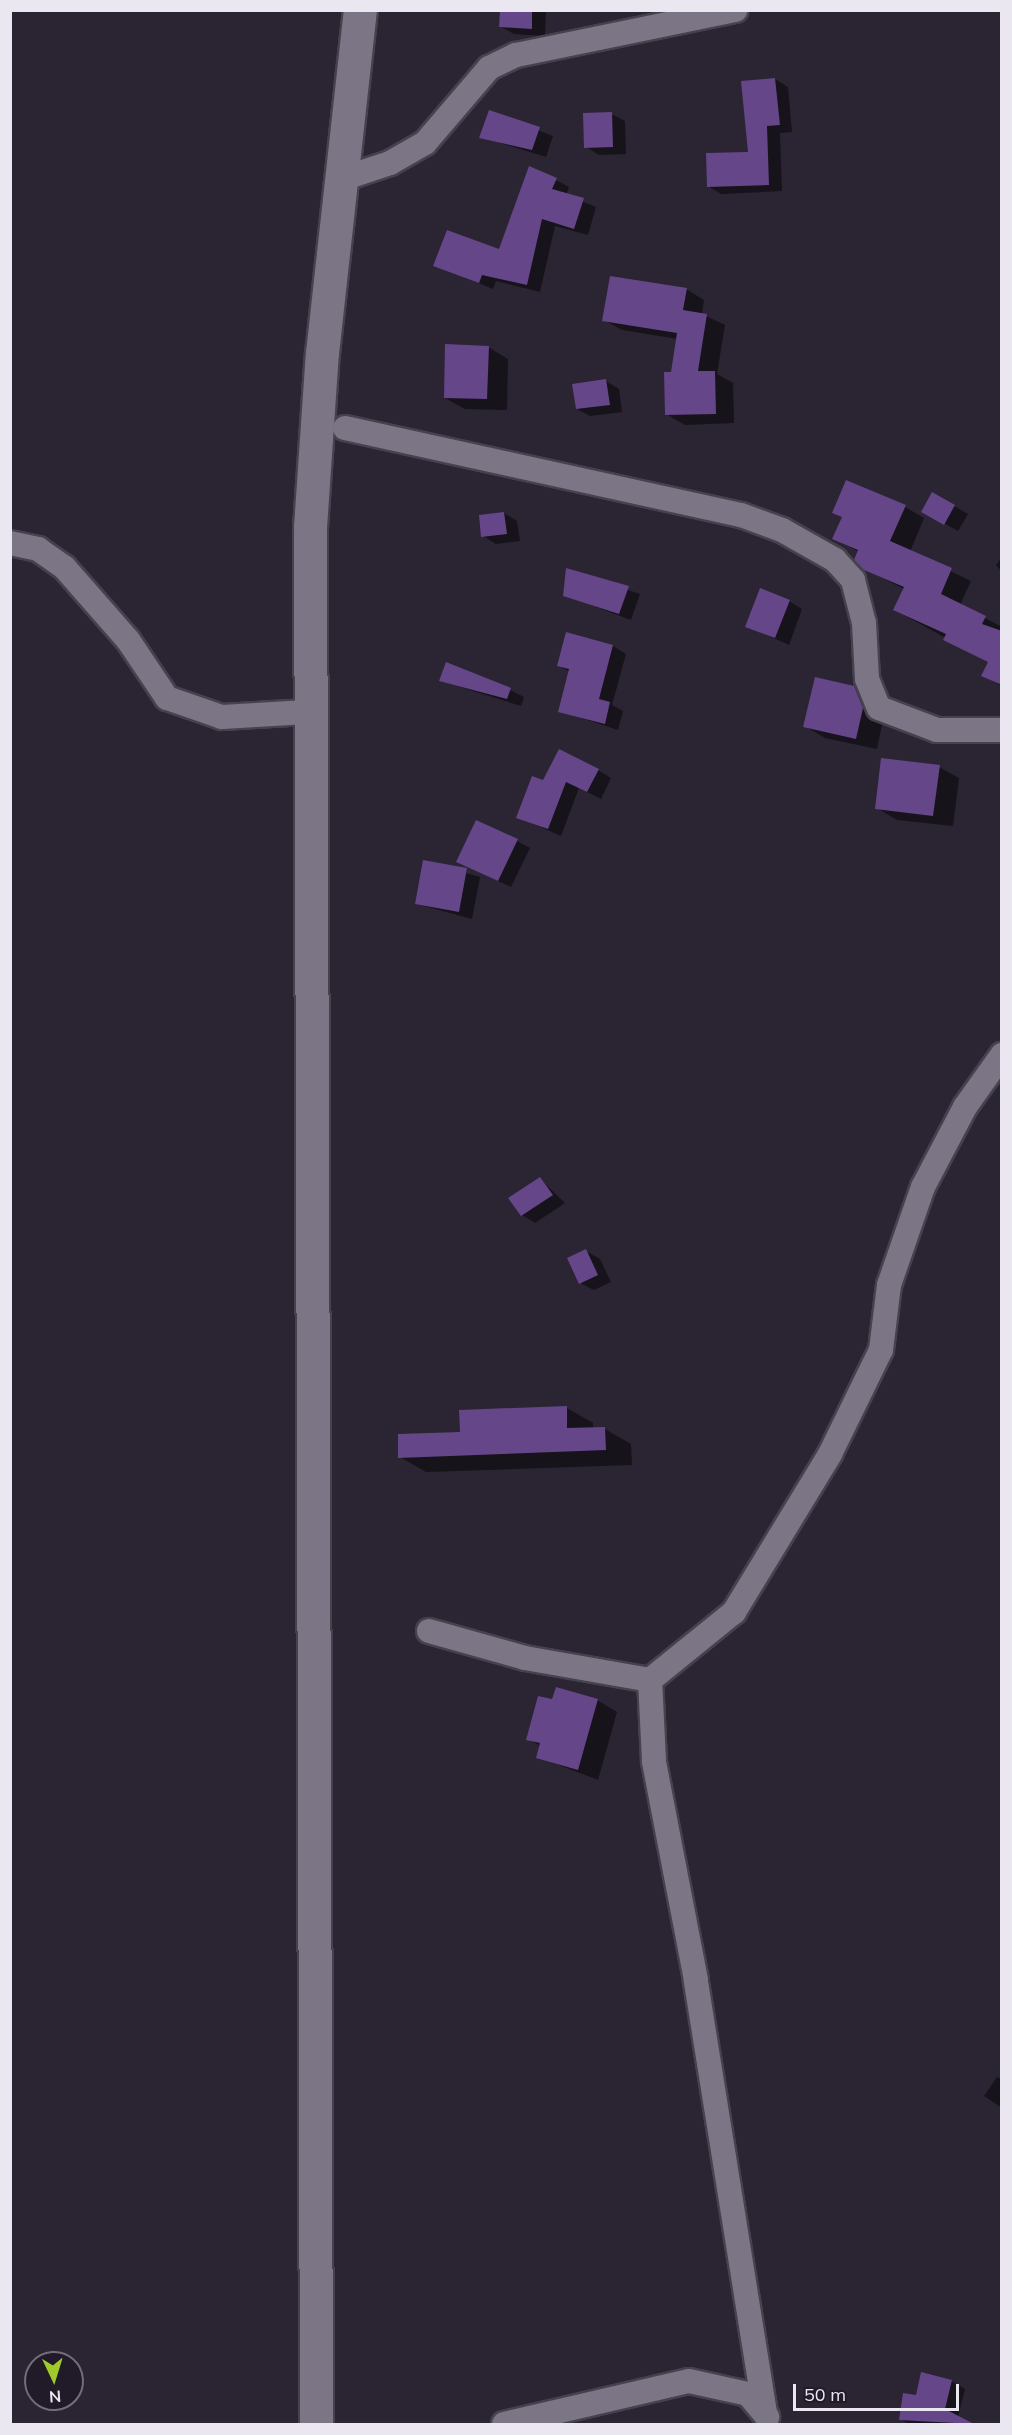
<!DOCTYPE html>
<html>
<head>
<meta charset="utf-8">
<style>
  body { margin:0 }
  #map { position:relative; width:1012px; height:2435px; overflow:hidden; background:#2a2433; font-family:Mulish,sans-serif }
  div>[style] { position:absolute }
  .shadow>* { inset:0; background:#0007 }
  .building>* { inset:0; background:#654689 }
  .roads { filter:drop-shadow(2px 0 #47414e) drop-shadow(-2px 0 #47414e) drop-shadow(0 2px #47414e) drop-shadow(0 -2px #47414e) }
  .minor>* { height:24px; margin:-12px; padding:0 12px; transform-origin:12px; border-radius:12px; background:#7c7586 }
  .secondary>* { height:33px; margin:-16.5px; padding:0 16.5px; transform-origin:16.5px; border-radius:16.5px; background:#7c7586 }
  span { translate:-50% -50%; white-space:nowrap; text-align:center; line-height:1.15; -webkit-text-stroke:4.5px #211b29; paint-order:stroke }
  .frame { position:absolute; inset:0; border:12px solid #ebe7f1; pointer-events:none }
  .north { position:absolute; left:24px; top:2351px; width:60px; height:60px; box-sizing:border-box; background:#211b29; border:2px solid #726d79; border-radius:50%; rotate:176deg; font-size:16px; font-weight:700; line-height:24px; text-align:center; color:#ebe7f1 }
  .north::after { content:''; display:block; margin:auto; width:21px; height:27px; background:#a0c92c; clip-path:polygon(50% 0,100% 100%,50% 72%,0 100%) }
  .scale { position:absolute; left:793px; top:2384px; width:166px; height:27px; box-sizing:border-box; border:3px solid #ebe7f1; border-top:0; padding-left:8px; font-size:18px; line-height:21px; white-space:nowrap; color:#ebe7f1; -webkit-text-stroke:4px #211b29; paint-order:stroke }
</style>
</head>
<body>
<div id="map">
  <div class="shadow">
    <div style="clip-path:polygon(501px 10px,546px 10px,545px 36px,514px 34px,501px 27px)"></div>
    <div style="clip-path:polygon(775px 79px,788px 87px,792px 132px,780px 133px,782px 191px,721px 194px,708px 186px,749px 153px)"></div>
    <div style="clip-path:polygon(490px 112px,553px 136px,546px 157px,481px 137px)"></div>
    <div style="clip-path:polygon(611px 114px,625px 121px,626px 154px,599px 155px,586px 147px)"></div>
    <div style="clip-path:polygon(556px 180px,569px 187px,566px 195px,596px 207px,588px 235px,555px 226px,540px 292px,496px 281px,493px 289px,435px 265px,500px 251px)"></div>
    <div style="clip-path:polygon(686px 289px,704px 300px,702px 314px,725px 325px,717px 374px,733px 383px,734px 423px,685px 425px,666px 414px,678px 339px,622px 330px,604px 320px)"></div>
    <div style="clip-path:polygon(488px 347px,508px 359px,507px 410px,465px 409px,445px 398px)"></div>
    <div style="clip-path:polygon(606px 381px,619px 389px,622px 412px,590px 416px,577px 409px)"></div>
    <div style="clip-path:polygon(933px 494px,968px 514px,958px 531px,923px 512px)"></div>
    <div style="clip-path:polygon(905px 507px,924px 518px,910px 552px,971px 581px,960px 605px,1002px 627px,1002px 686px,983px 676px,989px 662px,895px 610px,904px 589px,865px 569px,859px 552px,834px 538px)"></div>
    <div style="clip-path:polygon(504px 513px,517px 521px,520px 541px,496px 544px,483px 536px)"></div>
    <div style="clip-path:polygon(1002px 557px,1002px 572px,996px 565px)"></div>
    <div style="clip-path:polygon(568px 570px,640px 594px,631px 620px,564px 595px)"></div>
    <div style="clip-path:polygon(789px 601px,802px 609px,789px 645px,747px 626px)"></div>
    <div style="clip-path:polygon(613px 646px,626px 654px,612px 705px,623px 711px,618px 730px,560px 711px,570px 672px,558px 665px)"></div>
    <div style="clip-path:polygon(441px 681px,510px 690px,524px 697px,521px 706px)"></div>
    <div style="clip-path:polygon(854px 687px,874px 699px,883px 720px,877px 749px,825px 738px,805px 726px)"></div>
    <div style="clip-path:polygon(939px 767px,959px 778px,953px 826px,897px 820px,877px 808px)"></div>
    <div style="clip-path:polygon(598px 770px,611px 778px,601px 799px,579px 788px,561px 836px,518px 817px,544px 782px)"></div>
    <div style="clip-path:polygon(517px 841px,530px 848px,511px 887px,472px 869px)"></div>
    <div style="clip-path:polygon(424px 862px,480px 877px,472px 919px,417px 904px)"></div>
    <div style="clip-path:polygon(540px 1179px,565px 1203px,535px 1223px,522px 1215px)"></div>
    <div style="clip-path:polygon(586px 1251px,600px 1259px,611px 1282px,594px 1290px,580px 1283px)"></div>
    <div style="clip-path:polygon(567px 1408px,593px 1423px,593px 1429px,605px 1429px,631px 1444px,632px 1465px,426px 1472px,400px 1457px,462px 1434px)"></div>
    <div style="clip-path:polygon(597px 1700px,617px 1712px,598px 1780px,538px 1757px,541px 1746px,528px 1739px,553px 1701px)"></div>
    <div style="clip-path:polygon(997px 2077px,1002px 2080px,1002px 2108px,984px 2096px)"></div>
    <div style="clip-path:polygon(951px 2381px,965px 2389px,958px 2417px,973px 2424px,910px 2424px,900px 2419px,917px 2396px)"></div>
  </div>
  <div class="building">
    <div style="clip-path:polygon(500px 10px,532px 10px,532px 29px,499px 27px)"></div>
    <div style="clip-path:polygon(775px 78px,780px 125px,767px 126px,769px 185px,707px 187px,706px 153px,748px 152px,741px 81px)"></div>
    <div style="clip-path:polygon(489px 110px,540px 127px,532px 150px,479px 138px)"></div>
    <div style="clip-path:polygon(612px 112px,613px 147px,584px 148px,583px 113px)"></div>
    <div style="clip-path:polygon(529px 166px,557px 178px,552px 189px,584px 198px,574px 229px,542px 219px,527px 285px,482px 275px,479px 283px,433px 266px,447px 230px,499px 249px)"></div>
    <div style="clip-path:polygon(610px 276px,687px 288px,683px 310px,707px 314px,698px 371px,715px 371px,716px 414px,665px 415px,664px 372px,671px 372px,677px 333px,602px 321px)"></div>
    <div style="clip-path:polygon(445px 344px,489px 346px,487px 399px,444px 398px)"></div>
    <div style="clip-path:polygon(606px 379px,610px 405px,576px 409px,572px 384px)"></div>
    <div style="clip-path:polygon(846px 480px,906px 505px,890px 541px,952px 568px,941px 594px,986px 616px,982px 624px,1002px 631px,1002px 685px,981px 676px,988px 662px,943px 640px,946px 634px,893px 610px,904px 587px,864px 570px,854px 560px,858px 550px,832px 539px,842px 517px,832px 513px)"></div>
    <div style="clip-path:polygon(932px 492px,955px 505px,944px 525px,921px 512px)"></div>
    <div style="clip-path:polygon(504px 512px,507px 534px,481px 537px,479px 515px)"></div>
    <div style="clip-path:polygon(566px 568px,629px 586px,619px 614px,563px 596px)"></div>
    <div style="clip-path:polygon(760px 588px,790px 600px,775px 638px,745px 627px)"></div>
    <div style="clip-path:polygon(566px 632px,613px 645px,599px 699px,610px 702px,605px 724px,558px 712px,569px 669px,557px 666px)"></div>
    <div style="clip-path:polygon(446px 662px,511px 688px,507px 699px,439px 681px)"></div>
    <div style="clip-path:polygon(815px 677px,854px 686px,863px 708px,856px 739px,803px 727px)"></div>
    <div style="clip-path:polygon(559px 749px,599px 769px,587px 792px,566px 782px,548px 829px,516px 818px,532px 776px,543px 780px)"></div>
    <div style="clip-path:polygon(881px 758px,940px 765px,933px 816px,875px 809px)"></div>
    <div style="clip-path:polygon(476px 820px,518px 839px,498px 881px,456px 862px)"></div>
    <div style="clip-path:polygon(423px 860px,467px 868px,459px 912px,415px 904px)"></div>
    <div style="clip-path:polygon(540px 1177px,553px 1195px,521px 1216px,508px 1198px)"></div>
    <div style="clip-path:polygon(586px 1249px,598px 1275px,579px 1284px,567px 1258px)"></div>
    <div style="clip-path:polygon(567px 1406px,567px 1428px,605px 1427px,606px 1450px,398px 1458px,398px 1434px,460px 1432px,459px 1410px)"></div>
    <div style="clip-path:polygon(556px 1687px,598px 1699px,578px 1770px,536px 1758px,540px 1743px,526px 1740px,538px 1696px,552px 1699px)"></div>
    <div style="clip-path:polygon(921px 2372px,952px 2380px,945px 2409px,974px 2424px,899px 2420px,903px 2393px,916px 2395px)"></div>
  </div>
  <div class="roads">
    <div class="minor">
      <div style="left:342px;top:179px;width:51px;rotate:-18.4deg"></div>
      <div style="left:390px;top:163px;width:40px;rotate:-29.7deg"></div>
      <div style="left:425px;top:143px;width:99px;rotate:-49.5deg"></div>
      <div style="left:489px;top:68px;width:30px;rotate:-26deg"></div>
      <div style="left:516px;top:55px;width:224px;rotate:-11.6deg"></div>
      <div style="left:345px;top:428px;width:405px;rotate:12.4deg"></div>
      <div style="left:741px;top:515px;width:44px;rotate:20.1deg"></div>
      <div style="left:782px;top:530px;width:61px;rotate:29.5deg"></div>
      <div style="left:835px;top:560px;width:27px;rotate:48deg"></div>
      <div style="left:853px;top:580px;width:44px;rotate:75.7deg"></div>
      <div style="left:864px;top:623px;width:56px;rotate:86.9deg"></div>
      <div style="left:867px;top:679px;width:31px;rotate:68deg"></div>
      <div style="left:879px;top:708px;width:62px;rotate:20.8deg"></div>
      <div style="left:937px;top:730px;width:65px"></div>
      <div style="left:10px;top:543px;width:29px;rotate:12deg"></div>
      <div style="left:38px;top:549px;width:32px;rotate:35deg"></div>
      <div style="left:64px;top:567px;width:97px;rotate:48.8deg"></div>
      <div style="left:128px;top:640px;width:70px;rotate:56.1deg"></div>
      <div style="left:167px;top:698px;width:58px;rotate:19.1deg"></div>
      <div style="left:222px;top:717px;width:85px;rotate:-3.4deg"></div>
      <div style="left:429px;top:1631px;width:100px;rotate:15.7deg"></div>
      <div style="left:525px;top:1658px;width:127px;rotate:10deg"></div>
      <div style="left:765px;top:2413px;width:438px;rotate:-99.1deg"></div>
      <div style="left:696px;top:1980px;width:223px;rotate:-100.9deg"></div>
      <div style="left:654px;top:1761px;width:81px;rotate:-92.8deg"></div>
      <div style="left:650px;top:1680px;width:108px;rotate:-39deg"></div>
      <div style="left:734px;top:1612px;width:185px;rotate:-58.7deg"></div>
      <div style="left:830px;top:1454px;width:116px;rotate:-63.9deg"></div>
      <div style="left:881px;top:1350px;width:65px;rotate:-83deg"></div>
      <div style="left:889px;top:1285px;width:104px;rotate:-70.9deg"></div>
      <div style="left:923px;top:1187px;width:90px;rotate:-62.3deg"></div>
      <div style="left:965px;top:1107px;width:64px;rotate:-54.6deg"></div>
      <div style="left:504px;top:2424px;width:190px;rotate:-13.1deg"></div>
      <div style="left:689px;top:2381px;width:60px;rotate:12.4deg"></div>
      <div style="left:748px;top:2394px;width:30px;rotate:50deg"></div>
    </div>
    <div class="secondary">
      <div style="left:316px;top:2424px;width:1897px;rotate:-90.18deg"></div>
      <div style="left:310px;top:527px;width:174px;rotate:-86.1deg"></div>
      <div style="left:322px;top:353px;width:345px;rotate:-83.7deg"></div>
    </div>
  </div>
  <div class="frame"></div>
  <div class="north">N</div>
  <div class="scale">50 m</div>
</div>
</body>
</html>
